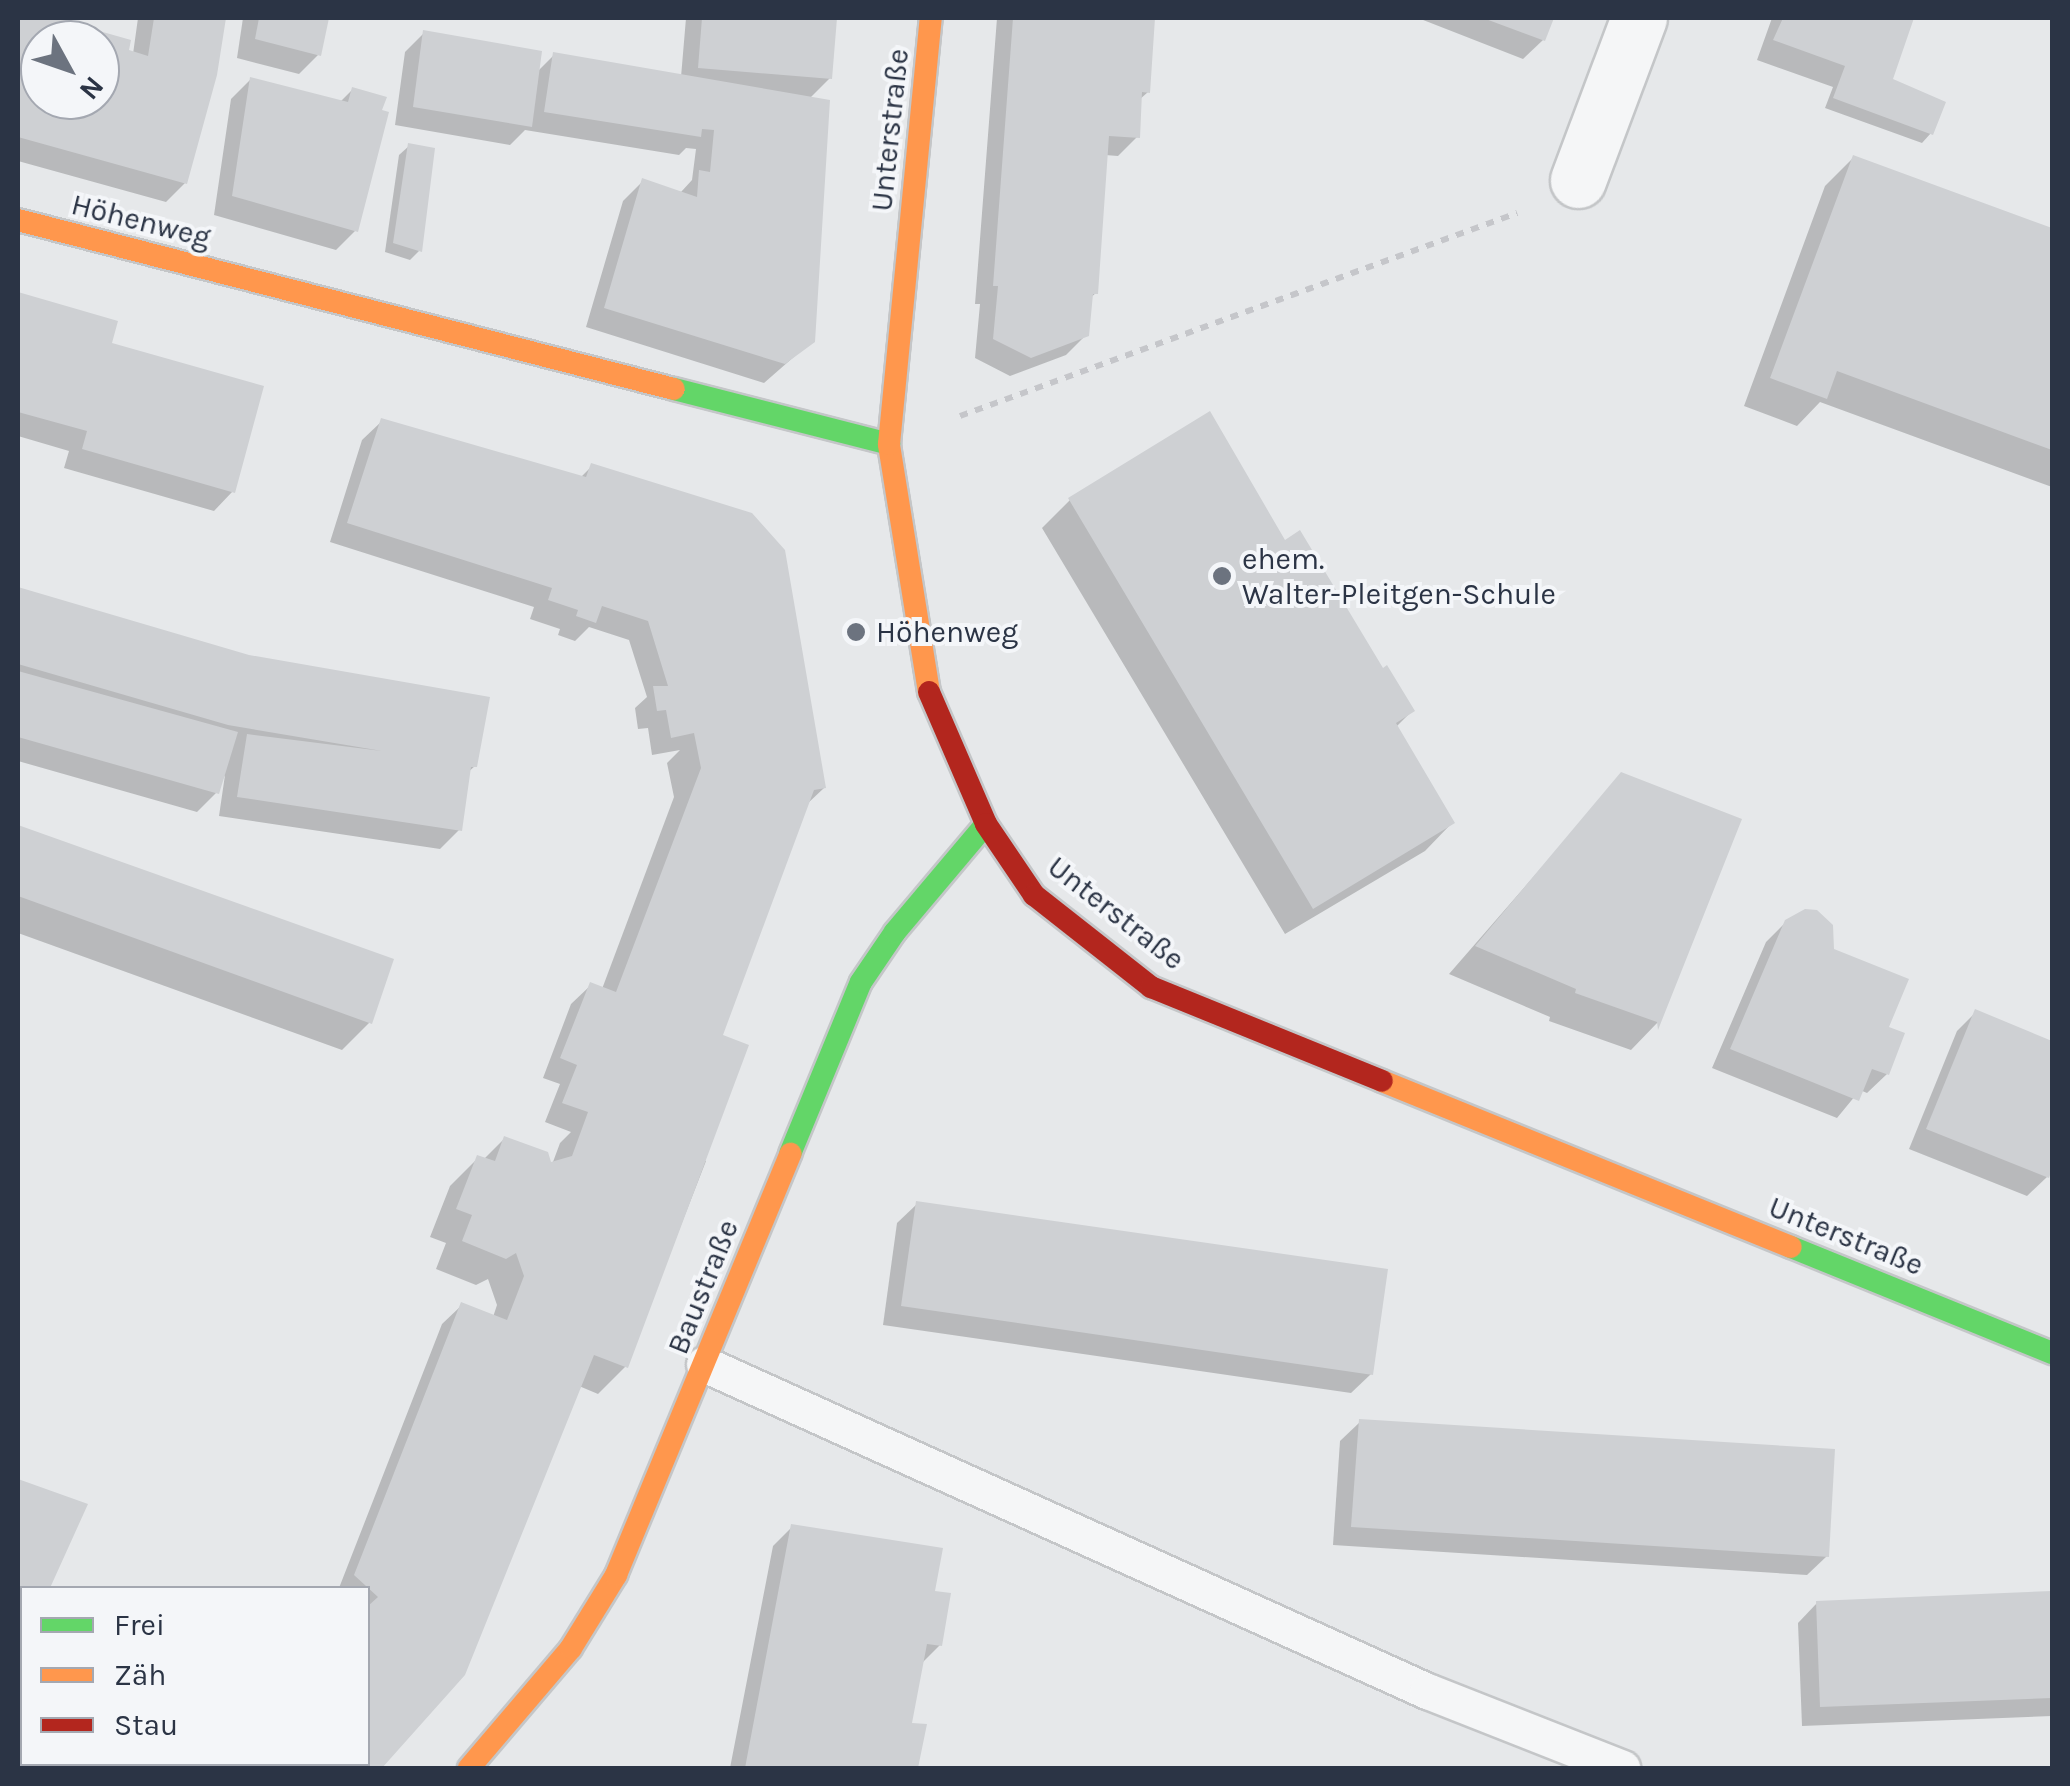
<!DOCTYPE html>
<html>
<head>
<meta charset="utf-8">
<style>
  body { margin:0 }
  #map { position:relative; width:2070px; height:1786px; overflow:hidden; background:#e6e8ea; font-family:Karla,sans-serif }
  div>[style] { position:absolute }
  .shadow>* { inset:0; background:#0003 }
  .building>* { inset:0; background:#ced0d3 }
  .path>* { height:6px; margin-top:-3px; transform-origin:0; background:repeating-linear-gradient(90deg,#c5c6ca 0 8px,transparent 0 16px) }
  .roads { filter:drop-shadow(2px 0 #c4c6c8) drop-shadow(-2px 0 #c4c6c8) drop-shadow(0 2px #c4c6c8) drop-shadow(0 -2px #c4c6c8) }
  .lane>* { height:35px; margin:-17.5px; padding:0 17.5px; transform-origin:17.5px; border-radius:17.5px; background:#f5f6f7 }
  .street>* { height:55px; margin:-27.5px; padding:0 27.5px; transform-origin:27.5px; border-radius:27.5px; background:#f5f6f7 }
  .fast>* { height:22px; margin:-11px; padding:0 11px; transform-origin:11px; border-radius:11px; background:#63d668 }
  .slow>* { height:22px; margin:-11px; padding:0 11px; transform-origin:11px; border-radius:11px; background:#ff974d }
  .jam>* { height:22px; margin:-11px; padding:0 11px; transform-origin:11px; border-radius:11px; background:#b3261e }
  .dots>* { width:28px; height:28px; translate:-50% -50%; box-sizing:border-box; border:5px solid #f4f6f9; border-radius:50% }
  span { translate:-50% -50%; white-space:nowrap; text-align:center; line-height:1.15; -webkit-text-stroke:8px #f4f6f9; paint-order:stroke }
  .street-label { font-size:30px; color:#2b3445 }
  .poi-label { font-size:30px; color:#2b3445 }
  .left { translate:0 -50%; text-align:left }
  .frame { position:absolute; inset:0; border:20px solid #2b3445; pointer-events:none }
  .legend { position:absolute; left:20px; top:1586px; width:350px; height:180px; box-sizing:border-box; background:#f4f6f9; border:2px solid #a4a8b1; margin:0; padding:12px 18px; list-style:none; font-size:30px; color:#2b3445 }
  .legend li { display:flex; align-items:center; gap:20px; height:50px }
  .legend b { width:50px; border:2px solid #a4a8b1 }
  .north { position:absolute; left:20px; top:20px; width:100px; height:100px; box-sizing:border-box; background:#f4f6f9; border:2px solid #a4a8b1; border-radius:50%; rotate:130deg; font-size:28px; font-weight:700; line-height:40px; text-align:center; color:#2b3445 }
  .north::after { content:''; display:block; margin:auto; width:35px; height:45px; background:#6c737f; clip-path:polygon(50% 0,100% 100%,50% 72%,0 100%) }
</style>
</head>
<body>
<div id="map">
  <div class="shadow">
    <div style="clip-path:polygon(evenodd,18px 18px,70px 18px,68px 25px,128px 42px,126px 52px,133px 54px,138px 18px,223px 18px,215px 74px,185px 183px,166px 202px,18px 161px,18px 18px,40px 40px,100px 40px,100px 100px,40px 100px,40px 40px)"></div>
    <div style="clip-path:polygon(243px 18px,327px 18px,319px 54px,299px 74px,237px 58px)"></div>
    <div style="clip-path:polygon(686px 18px,834px 18px,830px 78px,809px 99px,812px 341px,764px 383px,586px 327px,623px 201px,643px 181px,681px 192px,692px 180px,696px 149px,686px 148px,679px 155px,525px 130px,510px 145px,395px 125px,405px 52px,424px 33px,537px 72px,554px 55px,681px 77px)"></div>
    <div style="clip-path:polygon(997px 18px,1152px 18px,1148px 92px,1139px 100px,1137px 137px,1118px 156px,1105px 155px,1096px 293px,1090px 298px,1086px 335px,1066px 355px,1010px 376px,975px 358px,980px 304px,975px 304px)"></div>
    <div style="clip-path:polygon(1418px 18px,1551px 18px,1543px 40px,1523px 59px)"></div>
    <div style="clip-path:polygon(1772px 18px,1912px 18px,1890px 81px,1931px 133px,1922px 143px,1825px 108px,1833px 87px,1757px 60px)"></div>
    <div style="clip-path:polygon(251px 79px,340px 102px,352px 90px,356px 230px,336px 250px,214px 215px,231px 99px)"></div>
    <div style="clip-path:polygon(409px 146px,419px 251px,410px 260px,385px 252px,399px 155px)"></div>
    <div style="clip-path:polygon(1853px 158px,2052px 231px,2052px 487px,1820px 402px,1797px 426px,1744px 406px,1825px 186px)"></div>
    <div style="clip-path:polygon(18px 295px,115px 322px,109px 345px,233px 491px,214px 511px,64px 468px,69px 451px,18px 436px)"></div>
    <div style="clip-path:polygon(382px 421px,580px 478px,592px 466px,824px 788px,806px 805px,721px 1033px,700px 1159px,706px 1161px,626px 1366px,598px 1394px,579px 1386px,463px 1674px,379px 1768px,238px 1768px,241px 1764px,368px 1764px,368px 1588px,339px 1588px,442px 1324px,462px 1305px,493px 1317px,497px 1305px,488px 1279px,476px 1285px,436px 1269px,446px 1243px,430px 1237px,450px 1186px,478px 1158px,483px 1160px,505px 1138px,550px 1170px,560px 1143px,571px 1132px,545px 1122px,560px 1084px,543px 1078px,571px 1004px,591px 985px,602px 989px,674px 797px,667px 763px,680px 750px,652px 755px,648px 728px,638px 729px,635px 708px,647px 697px,629px 640px,589px 627px,575px 641px,558px 635px,560px 629px,530px 619px,534px 607px,330px 542px,362px 440px)"></div>
    <div style="clip-path:polygon(1070px 500px,1284px 544px,1412px 711px,1396px 727px,1452px 823px,1425px 851px,1285px 934px,1042px 528px)"></div>
    <div style="clip-path:polygon(18px 590px,248px 658px,475px 766px,467px 773px,459px 830px,440px 849px,219px 816px,225px 775px,216px 793px,197px 812px,18px 761px)"></div>
    <div style="clip-path:polygon(1622px 775px,1658px 1022px,1631px 1050px,1549px 1021px,1550px 1017px,1449px 974px)"></div>
    <div style="clip-path:polygon(18px 827px,390px 961px,370px 1022px,342px 1050px,18px 933px)"></div>
    <div style="clip-path:polygon(1786px 922px,1831px 951px,1886px 1029px,1887px 1074px,1867px 1093px,1860px 1090px,1837px 1118px,1712px 1068px,1766px 942px)"></div>
    <div style="clip-path:polygon(1976px 1012px,2052px 1044px,2052px 1162px,2047px 1177px,2027px 1196px,1909px 1149px,1957px 1031px)"></div>
    <div style="clip-path:polygon(917px 1204px,1371px 1374px,1351px 1393px,883px 1325px,897px 1223px)"></div>
    <div style="clip-path:polygon(1360px 1422px,1827px 1556px,1807px 1575px,1333px 1545px,1340px 1441px)"></div>
    <div style="clip-path:polygon(18px 1482px,85px 1505px,48px 1588px,22px 1588px,22px 1645px,18px 1651px)"></div>
    <div style="clip-path:polygon(792px 1527px,932px 1593px,940px 1645px,920px 1665px,909px 1726px,924px 1726px,916px 1768px,730px 1768px,773px 1546px)"></div>
    <div style="clip-path:polygon(2052px 1594px,2052px 1716px,1802px 1726px,1798px 1623px,1817px 1603px)"></div>
  </div>
  <div class="building">
    <div style="clip-path:polygon(evenodd,18px 18px,73px 18px,71px 23px,131px 40px,129px 50px,148px 56px,154px 18px,226px 18px,217px 75px,187px 184px,18px 137px,18px 18px,40px 40px,100px 40px,100px 100px,40px 100px,40px 40px)"></div>
    <div style="clip-path:polygon(259px 18px,329px 18px,321px 56px,255px 39px)"></div>
    <div style="clip-path:polygon(702px 18px,837px 18px,832px 79px,698px 68px)"></div>
    <div style="clip-path:polygon(1013px 18px,1155px 18px,1150px 93px,1142px 92px,1140px 138px,1109px 136px,1098px 294px,1093px 294px,1089px 336px,1031px 358px,993px 339px,998px 286px,993px 286px)"></div>
    <div style="clip-path:polygon(1483px 18px,1554px 18px,1545px 41px)"></div>
    <div style="clip-path:polygon(1783px 18px,1914px 18px,1893px 79px,1946px 102px,1933px 135px,1833px 98px,1845px 66px,1773px 40px)"></div>
    <div style="clip-path:polygon(423px 30px,542px 51px,532px 127px,413px 107px)"></div>
    <div style="clip-path:polygon(553px 52px,830px 100px,815px 342px,785px 364px,604px 308px,642px 178px,697px 197px,699px 170px,710px 172px,714px 130px,702px 129px,701px 137px,544px 112px)"></div>
    <div style="clip-path:polygon(250px 77px,348px 102px,352px 87px,387px 97px,382px 110px,389px 112px,358px 232px,232px 196px)"></div>
    <div style="clip-path:polygon(408px 143px,435px 148px,422px 252px,393px 243px)"></div>
    <div style="clip-path:polygon(1853px 155px,2052px 228px,2052px 450px,1837px 371px,1827px 399px,1770px 378px)"></div>
    <div style="clip-path:polygon(18px 292px,118px 321px,112px 343px,264px 386px,235px 493px,82px 449px,87px 431px,18px 412px)"></div>
    <div style="clip-path:polygon(1210px 411px,1285px 540px,1300px 530px,1383px 668px,1387px 665px,1415px 711px,1396px 723px,1455px 823px,1313px 909px,1068px 498px)"></div>
    <div style="clip-path:polygon(381px 418px,586px 477px,591px 463px,752px 513px,785px 550px,826px 788px,814px 790px,723px 1035px,749px 1045px,628px 1368px,594px 1355px,465px 1675px,382px 1768px,280px 1768px,270px 1764px,368px 1764px,368px 1606px,378px 1597px,354px 1575px,461px 1302px,507px 1320px,524px 1276px,516px 1253px,506px 1259px,462px 1241px,472px 1215px,456px 1209px,477px 1155px,495px 1161px,504px 1136px,548px 1152px,551px 1162px,572px 1156px,588px 1112px,562px 1103px,577px 1065px,560px 1058px,590px 982px,616px 992px,701px 768px,694px 733px,671px 738px,666px 710px,657px 711px,653px 686px,668px 686px,648px 621px,602px 606px,596px 623px,576px 616px,578px 610px,548px 600px,552px 588px,347px 523px)"></div>
    <div style="clip-path:polygon(18px 587px,249px 655px,490px 697px,477px 767px,471px 767px,462px 831px,237px 797px,247px 734px,382px 751px,228px 725px,18px 664px)"></div>
    <div style="clip-path:polygon(18px 671px,238px 732px,219px 794px,18px 737px)"></div>
    <div style="clip-path:polygon(1621px 772px,1742px 819px,1658px 1030px,1657px 1022px,1575px 993px,1576px 989px,1475px 946px)"></div>
    <div style="clip-path:polygon(18px 825px,394px 959px,372px 1024px,18px 896px)"></div>
    <div style="clip-path:polygon(1805px 909px,1817px 910px,1833px 925px,1834px 949px,1909px 979px,1889px 1027px,1905px 1033px,1889px 1075px,1872px 1069px,1859px 1101px,1730px 1049px,1785px 920px)"></div>
    <div style="clip-path:polygon(1975px 1009px,2052px 1041px,2052px 1169px,2049px 1178px,1926px 1129px)"></div>
    <div style="clip-path:polygon(916px 1201px,1388px 1269px,1373px 1375px,901px 1306px)"></div>
    <div style="clip-path:polygon(1359px 1419px,1835px 1449px,1829px 1557px,1351px 1527px)"></div>
    <div style="clip-path:polygon(18px 1479px,88px 1504px,50px 1588px,22px 1588px,22px 1648px,18px 1645px)"></div>
    <div style="clip-path:polygon(791px 1524px,943px 1548px,935px 1591px,951px 1593px,942px 1646px,927px 1644px,912px 1723px,927px 1724px,918px 1768px,745px 1768px)"></div>
    <div style="clip-path:polygon(2052px 1591px,2052px 1698px,1820px 1707px,1816px 1601px)"></div>
  </div>
  <div class="path">
    <div style="left:960px;top:416px;width:593px;rotate:-20.02deg"></div>
  </div>
  <div class="roads">
    <div class="lane">
      <div style="left:704px;top:1364px;width:794px;rotate:24.34deg"></div>
      <div style="left:1427px;top:1691px;width:210px;rotate:21.5deg"></div>
    </div>
    <div class="street">
      <div style="left:1578px;top:180px;width:173px;rotate:-69.4deg"></div>
      <div style="left:18px;top:1727px;width:4px;rotate:27deg"></div>
      <div style="left:96px;top:1764px;width:12px;rotate:20deg"></div>
    </div>
    <div class="fast">
      <div style="left:674px;top:389px;width:222px;rotate:14.3deg"></div>
      <div style="left:790px;top:1154px;width:186px;rotate:-67.6deg"></div>
      <div style="left:861px;top:982px;width:60px;rotate:-55.8deg"></div>
      <div style="left:895px;top:932px;width:141px;rotate:-49.9deg"></div>
      <div style="left:1791px;top:1247px;width:282px;rotate:22.1deg"></div>
    </div>
    <div class="slow">
      <div style="left:18px;top:220px;width:677px;rotate:14.45deg"></div>
      <div style="left:929px;top:692px;width:251px;rotate:-99.2deg"></div>
      <div style="left:889px;top:444px;width:428px;rotate:-84.4deg"></div>
      <div style="left:1382px;top:1081px;width:441px;rotate:22.1deg"></div>
      <div style="left:469px;top:1768px;width:157px;rotate:-49.6deg"></div>
      <div style="left:571px;top:1648px;width:86px;rotate:-58.3deg"></div>
      <div style="left:616px;top:1575px;width:456px;rotate:-67.5deg"></div>
    </div>
    <div class="jam">
      <div style="left:929px;top:692px;width:144px;rotate:66.6deg"></div>
      <div style="left:986px;top:824px;width:86px;rotate:55.9deg"></div>
      <div style="left:1034px;top:895px;width:149px;rotate:38.2deg"></div>
      <div style="left:1151px;top:987px;width:249px;rotate:22.1deg"></div>
    </div>
  </div>
  <div class="dots">
    <div style="left:1222px;top:576px;background:#6c737f"></div>
    <div style="left:856px;top:632px;background:#6c737f"></div>
  </div>
  <div class="street-label">
    <span style="left:890px;top:130px;rotate:-84deg">Unterstraße</span>
    <span style="left:141px;top:221px;rotate:14deg">Höhenweg</span>
    <span style="left:1116px;top:913px;rotate:38deg">Unterstraße</span>
    <span style="left:1846px;top:1236px;rotate:22deg">Unterstraße</span>
    <span style="left:703px;top:1287px;rotate:-68deg">Baustraße</span>
  </div>
  <div class="poi-label">
    <span class="left" style="left:1242px;top:576px">ehem.<br>Walter-Pleitgen-Schule</span>
    <span class="left" style="left:876px;top:632px">Höhenweg</span>
  </div>
  <div class="frame"></div>
  <ul class="legend">
  <li><b style="height:12px;background:#63d668"></b>Frei</li>
  <li><b style="height:12px;background:#ff974d"></b>Zäh</li>
  <li><b style="height:12px;background:#b3261e"></b>Stau</li>
  </ul>
  <div class="north">N</div>
</div>
</body>
</html>
